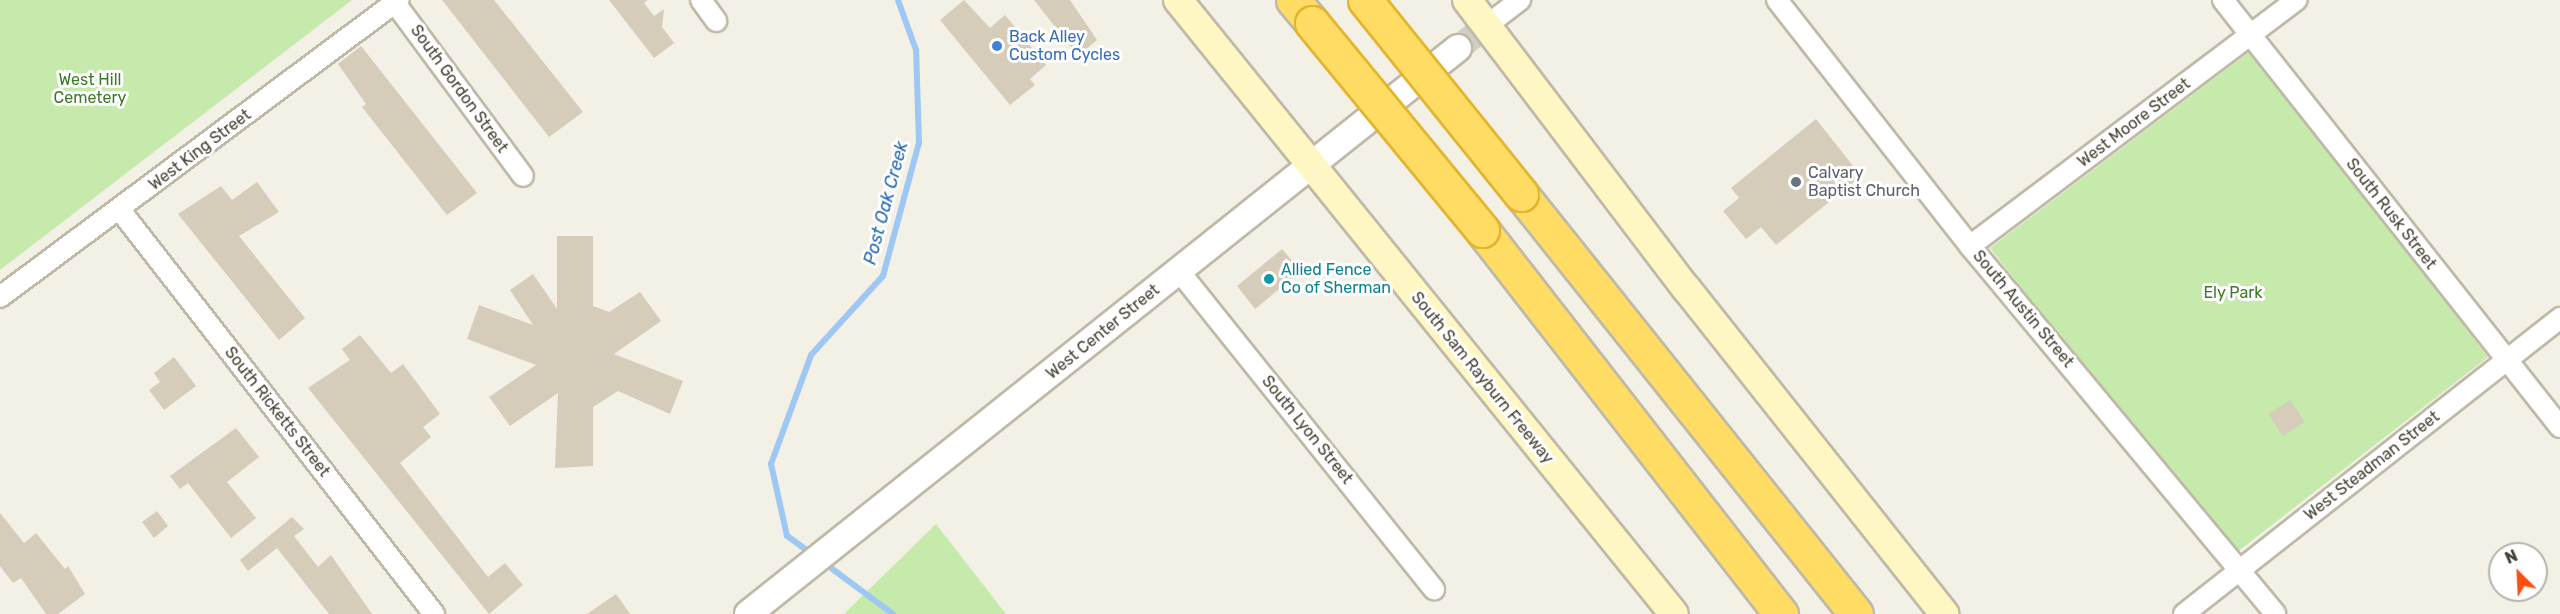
<!DOCTYPE html>
<html>
<head>
<meta charset="utf-8">
<style>
  body { margin:0 }
  #map { position:relative; width:2560px; height:614px; overflow:hidden; background:#f3f0e5; font-family:Rubik,sans-serif }
  div>[style] { position:absolute }
  .green>* { inset:0; background:#c6e9ac }
  .stream>* { height:6px; margin:-3px; padding:0 3px; transform-origin:3px; border-radius:3px; background:#9ec7f3 }
  .building>* { inset:0; background:#d5cdba }
  .tertiary-tunnel>* { height:26px; margin-top:-13px; transform-origin:0; background:repeating-linear-gradient(90deg,#d0cdc2 0 26px,transparent 0 39px) }
  .roads { filter:drop-shadow(2px 0 #bfb9a7) drop-shadow(-2px 0 #bfb9a7) drop-shadow(0 2px #bfb9a7) drop-shadow(0 -2px #bfb9a7) }
  .minor>* { height:20px; margin:-10px; padding:0 10px; transform-origin:10px; border-radius:10px; background:#fff }
  .tertiary>* { height:26px; margin:-13px; padding:0 13px; transform-origin:13px; border-radius:13px; background:#fff }
  .secondary>* { height:28px; margin:-14px; padding:0 14px; transform-origin:14px; border-radius:14px; background:#fff7c3 }
  .motorway>* { height:33px; margin:-16.5px; padding:0 16.5px; transform-origin:16.5px; border-radius:16.5px; background:#ffdd64 }
  .bridges { filter:drop-shadow(2px 0 #e3b52f) drop-shadow(-2px 0 #e3b52f) drop-shadow(0 2px #e3b52f) drop-shadow(0 -2px #e3b52f) }
  .motorway-bridge>* { height:33px; margin:-16.5px; padding:0 16.5px; transform-origin:16.5px; border-radius:16.5px; background:#ffdd64 }
  .dots>* { width:16px; height:16px; translate:-50% -50%; box-sizing:border-box; border:3px solid #fff; border-radius:50% }
  span { translate:-50% -50%; white-space:nowrap; text-align:center; line-height:1.15; -webkit-text-stroke:6px #fff; paint-order:stroke }
  .shop-label { font-size:16px; color:#366cbe }
  .left { translate:0 -50%; text-align:left }
  .park-label { font-size:16px; color:#3c7a25 }
  .street-label { font-size:16px; color:#464134 }
  .worship-label { font-size:16px; color:#5b616d }
  .culture-label { font-size:16px; color:#0d838f }
  .water-label { font-size:18px; color:#296ab5; font-style:italic }
  .north { position:absolute; left:2488px; top:542px; width:60px; height:60px; box-sizing:border-box; background:#fff; border:2px solid #b5b3ae; border-radius:50%; rotate:336deg; font-size:16px; font-weight:700; line-height:24px; text-align:center; color:#464134 }
  .north::after { content:''; display:block; margin:auto; width:21px; height:27px; background:#ff4f10; clip-path:polygon(50% 0,100% 100%,50% 72%,0 100%) }
</style>
</head>
<body>
<div id="map">
  <div class="green">
    <div style="clip-path:polygon(0 0,352px 0,0 270px)"></div>
    <div style="clip-path:polygon(2253px 49px,2488px 357px,2232px 556px,1990px 248px)"></div>
    <div style="clip-path:polygon(936px 524px,1006px 614px,844px 614px)"></div>
  </div>
  <div class="stream">
    <div style="left:812px;top:554px;width:31px;rotate:-144deg"></div>
    <div style="left:787px;top:536px;width:74px;rotate:-102.5deg"></div>
    <div style="left:771px;top:464px;width:116px;rotate:-69.8deg"></div>
    <div style="left:811px;top:355px;width:107px;rotate:-47.7deg"></div>
    <div style="left:883px;top:276px;width:138px;rotate:-74.9deg"></div>
    <div style="left:919px;top:143px;width:93px;rotate:-91.8deg"></div>
    <div style="left:916px;top:50px;width:53px;rotate:-109.8deg"></div>
    <div style="left:823px;top:562px;width:87px;rotate:36.6deg"></div>
  </div>
  <div class="building">
    <div style="clip-path:polygon(442px 0,494px 0,583px 112px,549px 137px)"></div>
    <div style="clip-path:polygon(609px 0,648px 0,644px 3px,654px 16px,664px 9px,662px 27px,674px 43px,654px 58px)"></div>
    <div style="clip-path:polygon(964px 0,990px 28px,1005px 15px,1046px 65px,1030px 79px,1035px 85px,1010px 105px,940px 20px)"></div>
    <div style="clip-path:polygon(1034px 0,1070px 0,1097px 40px,1078px 56px)"></div>
    <div style="clip-path:polygon(361px 46px,477px 193px,447px 215px,362px 107px,366px 104px,338px 64px)"></div>
    <div style="clip-path:polygon(1816px 119px,1861px 176px,1776px 245px,1761px 227px,1746px 239px,1723px 211px,1739px 198px,1731px 188px)"></div>
    <div style="clip-path:polygon(257px 182px,279px 212px,239px 236px,305px 318px,279px 340px,178px 214px,221px 186px,232px 200px)"></div>
    <div style="clip-path:polygon(557px 236px,593px 236px,593px 306px,609px 312px,640px 292px,661px 321px,614px 354px,683px 381px,670px 414px,618px 391px,593px 407px,593px 466px,555px 468px,558px 393px,510px 426px,489px 397px,536px 365px,467px 339px,479px 305px,533px 325px,510px 290px,533px 274px,557px 309px)"></div>
    <div style="clip-path:polygon(1282px 249px,1301px 271px,1255px 309px,1237px 286px)"></div>
    <div style="clip-path:polygon(360px 335px,391px 373px,403px 364px,440px 414px,423px 427px,431px 437px,400px 463px,488px 577px,505px 563px,523px 585px,489px 614px,308px 388px,350px 360px,342px 349px)"></div>
    <div style="clip-path:polygon(174px 357px,196px 386px,164px 410px,149px 390px,160px 382px,154px 373px)"></div>
    <div style="clip-path:polygon(2290px 400px,2305px 422px,2283px 436px,2268px 414px)"></div>
    <div style="clip-path:polygon(236px 428px,259px 457px,227px 482px,256px 518px,231px 538px,188px 483px,180px 489px,170px 476px)"></div>
    <div style="clip-path:polygon(157px 511px,168px 526px,154px 538px,142px 522px)"></div>
    <div style="clip-path:polygon(0 513px,24px 543px,36px 533px,65px 569px,68px 566px,85px 594px,58px 614px,46px 614px,21px 578px,13px 583px,0 566px)"></div>
    <div style="clip-path:polygon(292px 517px,304px 529px,294px 536px,318px 567px,331px 555px,372px 614px,329px 614px,277px 548px,248px 571px,240px 560px)"></div>
    <div style="clip-path:polygon(616px 594px,630px 614px,587px 614px)"></div>
  </div>
  <div class="tertiary-tunnel">
    <div style="left:1458px;top:48px;width:34px;rotate:-38deg"></div>
  </div>
  <div class="roads">
    <div class="minor">
      <div style="left:701px;top:0;width:26px;rotate:54deg"></div>
      <div style="left:1777px;top:0;width:313px;rotate:51.9deg"></div>
      <div style="left:1970px;top:246px;width:478px;rotate:50.3deg"></div>
      <div style="left:2223px;top:0;width:544px;rotate:51.72deg"></div>
      <div style="left:395px;top:3px;width:215px;rotate:53.5deg"></div>
      <div style="left:1486px;top:26px;width:43px;rotate:-37.4deg"></div>
      <div style="left:120px;top:210px;width:512px;rotate:52.14deg"></div>
      <div style="left:1970px;top:246px;width:409px;rotate:-37deg"></div>
      <div style="left:1179px;top:271px;width:408px;rotate:51.3deg"></div>
      <div style="left:0;top:297px;width:497px;rotate:-36.7deg"></div>
      <div style="left:2184px;top:614px;width:479px;rotate:-38.2deg"></div>
    </div>
    <div class="tertiary">
      <div style="left:748px;top:614px;width:908px;rotate:-38.56deg"></div>
    </div>
    <div class="secondary">
      <div style="left:1178px;top:0;width:789px;rotate:51.07deg"></div>
      <div style="left:1467px;top:0;width:362px;rotate:52.8deg"></div>
      <div style="left:1686px;top:288px;width:416px;rotate:51.6deg"></div>
    </div>
    <div class="motorway">
      <div style="left:1293px;top:0;width:30px;rotate:50deg"></div>
      <div style="left:1521px;top:194px;width:537px;rotate:51.42deg"></div>
      <div style="left:1482px;top:230px;width:487px;rotate:52.1deg"></div>
    </div>
  </div>
  <div class="bridges">
    <div class="motorway-bridge">
      <div style="left:1365px;top:0;width:249px;rotate:51.2deg"></div>
      <div style="left:1312px;top:23px;width:268px;rotate:50.6deg"></div>
    </div>
  </div>
  <div class="dots">
    <div style="left:997px;top:46px;background:#3f7fe0"></div>
    <div style="left:1796px;top:182px;background:#6b7280"></div>
    <div style="left:1269px;top:279px;background:#0f9aa8"></div>
  </div>
  <div class="shop-label">
    <span class="left" style="left:1009px;top:46px">Back Alley<br>Custom Cycles</span>
  </div>
  <div class="park-label">
    <span style="left:90px;top:89px">West Hill<br>Cemetery</span>
    <span style="left:2233px;top:293px">Ely Park</span>
  </div>
  <div class="street-label">
    <span style="left:459px;top:89px;rotate:54deg">South Gordon Street</span>
    <span style="left:2134px;top:123px;rotate:-37deg">West Moore Street</span>
    <span style="left:200px;top:150px;rotate:-37deg">West King Street</span>
    <span style="left:2391px;top:214px;rotate:52deg">South Rusk Street</span>
    <span style="left:2023px;top:309px;rotate:50deg">South Austin Street</span>
    <span style="left:1103px;top:332px;rotate:-39deg">West Center Street</span>
    <span style="left:1482px;top:378px;rotate:51deg">South Sam Rayburn Freeway</span>
    <span style="left:277px;top:412px;rotate:52deg">South Ricketts Street</span>
    <span style="left:1307px;top:430px;rotate:51deg">South Lyon Street</span>
    <span style="left:2372px;top:466px;rotate:-38deg">West Steadman Street</span>
  </div>
  <div class="worship-label">
    <span class="left" style="left:1808px;top:182px">Calvary<br>Baptist Church</span>
  </div>
  <div class="culture-label">
    <span class="left" style="left:1281px;top:279px">Allied Fence<br>Co of Sherman</span>
  </div>
  <div class="water-label">
    <span style="left:886px;top:203px;rotate:-75deg">Post Oak Creek</span>
  </div>
  <div class="north">N</div>
</div>
</body>
</html>
